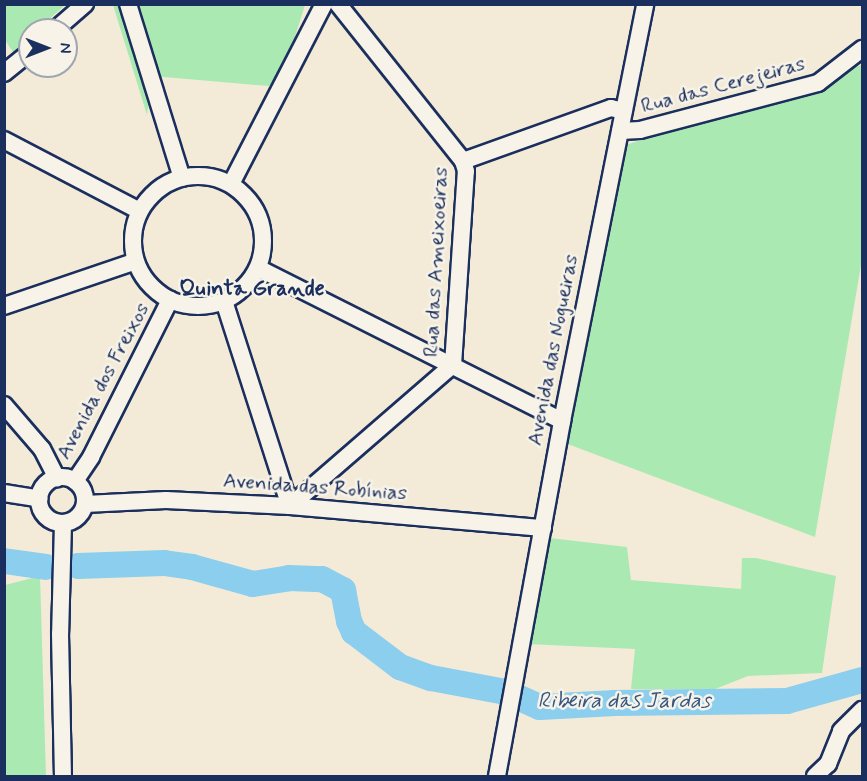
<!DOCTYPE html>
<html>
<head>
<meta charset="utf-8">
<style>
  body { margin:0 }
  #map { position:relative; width:867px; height:781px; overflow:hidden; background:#f3ebd8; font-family:Mynerve,sans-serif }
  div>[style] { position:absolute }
  .green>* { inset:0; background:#aaeab2 }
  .river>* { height:26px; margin:-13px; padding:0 13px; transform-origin:13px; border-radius:13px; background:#8cceed }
  .roads { filter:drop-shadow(2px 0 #1b2f5e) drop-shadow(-2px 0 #1b2f5e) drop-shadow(0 2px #1b2f5e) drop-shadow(0 -2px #1b2f5e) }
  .minor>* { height:16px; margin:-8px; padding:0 8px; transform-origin:8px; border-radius:8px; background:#f7f3e8 }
  .minor>.ring { margin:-8px; padding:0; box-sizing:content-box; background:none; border:16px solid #f7f3e8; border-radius:50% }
  span { translate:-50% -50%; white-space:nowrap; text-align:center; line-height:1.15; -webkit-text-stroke:5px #f7f3e8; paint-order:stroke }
  .street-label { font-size:21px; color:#1b2f5e }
  .neighbourhood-label { font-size:22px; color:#1b2f5e; font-weight:700 }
  .water-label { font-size:22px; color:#375782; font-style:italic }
  .frame { position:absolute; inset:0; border:6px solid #1b2f5e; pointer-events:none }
  .north { position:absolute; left:18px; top:18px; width:60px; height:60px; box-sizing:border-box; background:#f7f3e8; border:2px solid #9fa5b1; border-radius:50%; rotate:90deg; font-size:16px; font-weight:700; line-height:24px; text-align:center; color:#1b2f5e }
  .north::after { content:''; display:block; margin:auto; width:21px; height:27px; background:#1b2f5e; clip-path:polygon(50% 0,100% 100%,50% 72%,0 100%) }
</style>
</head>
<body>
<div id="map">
  <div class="green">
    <div style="clip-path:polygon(4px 5px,5px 4px,65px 5px,37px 30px,30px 30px,30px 37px,13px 52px,5px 40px)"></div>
    <div style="clip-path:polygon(113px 5px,305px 5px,287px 62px,269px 86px,152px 76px,147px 115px)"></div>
    <div style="clip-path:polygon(862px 65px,862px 259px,815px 537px,549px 437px,617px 148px)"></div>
    <div style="clip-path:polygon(550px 538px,627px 547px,631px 580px,741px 589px,742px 558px,756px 558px,836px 576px,822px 673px,748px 676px,715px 689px,631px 689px,635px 649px,527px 644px)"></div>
    <div style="clip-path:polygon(40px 576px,46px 776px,5px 776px,5px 585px)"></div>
  </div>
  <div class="river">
    <div style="left:4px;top:561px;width:42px;rotate:8.1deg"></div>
    <div style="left:78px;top:566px;width:86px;rotate:-2deg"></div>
    <div style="left:164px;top:563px;width:28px;rotate:8deg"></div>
    <div style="left:192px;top:567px;width:63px;rotate:15.6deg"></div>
    <div style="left:253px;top:584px;width:36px;rotate:-9deg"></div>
    <div style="left:289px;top:578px;width:33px;rotate:2deg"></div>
    <div style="left:322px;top:579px;width:24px;rotate:28deg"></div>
    <div style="left:343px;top:590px;width:32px;rotate:79deg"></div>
    <div style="left:349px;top:621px;width:12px;rotate:66deg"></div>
    <div style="left:354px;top:632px;width:58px;rotate:37.3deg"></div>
    <div style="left:400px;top:667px;width:33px;rotate:20deg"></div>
    <div style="left:431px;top:678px;width:76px;rotate:10.6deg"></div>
    <div style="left:506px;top:692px;width:37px;rotate:24deg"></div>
    <div style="left:540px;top:707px;width:75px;rotate:-3.1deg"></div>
    <div style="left:615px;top:703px;width:172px;rotate:-0.7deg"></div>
    <div style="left:787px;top:701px;width:78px;rotate:-15.6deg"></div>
  </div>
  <div class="roads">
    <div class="minor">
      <div style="left:128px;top:4px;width:182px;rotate:72.8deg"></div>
      <div style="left:55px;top:30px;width:40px;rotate:-41deg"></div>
      <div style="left:4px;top:73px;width:33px;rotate:-39deg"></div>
      <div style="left:620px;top:131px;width:20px;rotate:-3deg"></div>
      <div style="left:640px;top:130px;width:184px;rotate:-14.8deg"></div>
      <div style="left:818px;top:83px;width:56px;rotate:-37.7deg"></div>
      <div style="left:4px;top:140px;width:153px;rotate:27.6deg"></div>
      <div style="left:463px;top:161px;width:157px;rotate:-19.7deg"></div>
      <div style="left:611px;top:108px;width:13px;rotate:13deg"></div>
      <div class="ring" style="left:133px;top:176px;width:114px;height:114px"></div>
      <div style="left:231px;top:184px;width:203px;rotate:-62.7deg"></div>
      <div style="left:258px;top:268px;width:340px;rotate:26.7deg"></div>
      <div style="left:224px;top:301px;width:215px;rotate:72.2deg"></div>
      <div style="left:290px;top:506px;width:216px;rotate:-40.9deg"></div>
      <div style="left:453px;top:365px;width:194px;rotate:-86.2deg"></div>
      <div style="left:466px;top:171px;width:10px;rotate:-107deg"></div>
      <div style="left:463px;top:161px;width:201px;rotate:-128.5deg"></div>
      <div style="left:4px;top:306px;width:139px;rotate:-18.8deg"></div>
      <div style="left:4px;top:405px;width:58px;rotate:49.2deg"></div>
      <div style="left:42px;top:449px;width:33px;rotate:63deg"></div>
      <div class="ring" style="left:39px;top:477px;width:30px;height:30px"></div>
      <div style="left:75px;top:481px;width:29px;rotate:-56deg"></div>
      <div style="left:91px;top:457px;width:176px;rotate:-63.3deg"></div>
      <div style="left:4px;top:493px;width:36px;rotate:9deg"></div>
      <div style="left:85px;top:504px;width:81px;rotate:-2.8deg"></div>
      <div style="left:166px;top:500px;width:124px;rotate:2.8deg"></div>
      <div style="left:290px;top:506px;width:254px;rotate:5deg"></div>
      <div style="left:63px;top:523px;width:111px;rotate:91.5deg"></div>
      <div style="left:60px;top:634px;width:142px;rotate:88.8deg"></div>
      <div style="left:497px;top:776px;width:361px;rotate:-79.6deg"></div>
      <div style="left:562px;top:421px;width:425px;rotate:-78.7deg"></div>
      <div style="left:815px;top:776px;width:18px;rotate:-43deg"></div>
      <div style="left:828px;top:764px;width:35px;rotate:-68deg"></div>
      <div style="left:841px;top:731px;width:30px;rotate:-45deg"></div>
    </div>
  </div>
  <div class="street-label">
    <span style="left:723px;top:85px;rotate:-15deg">Rua das Cerejeiras</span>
    <span style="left:436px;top:262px;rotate:-87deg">Rua das Ameixoeiras</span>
    <span style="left:553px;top:350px;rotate:-79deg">Avenida das Nogueiras</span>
    <span style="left:103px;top:381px;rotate:-62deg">Avenida dos Freixos</span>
    <span style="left:315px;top:487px;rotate:4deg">Avenida das Robínias</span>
  </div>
  <div class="neighbourhood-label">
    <span style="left:252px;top:290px">Quinta Grande</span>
  </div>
  <div class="water-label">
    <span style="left:624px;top:702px">Ribeira das Jardas</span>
  </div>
  <div class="frame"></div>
  <div class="north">N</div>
</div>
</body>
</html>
